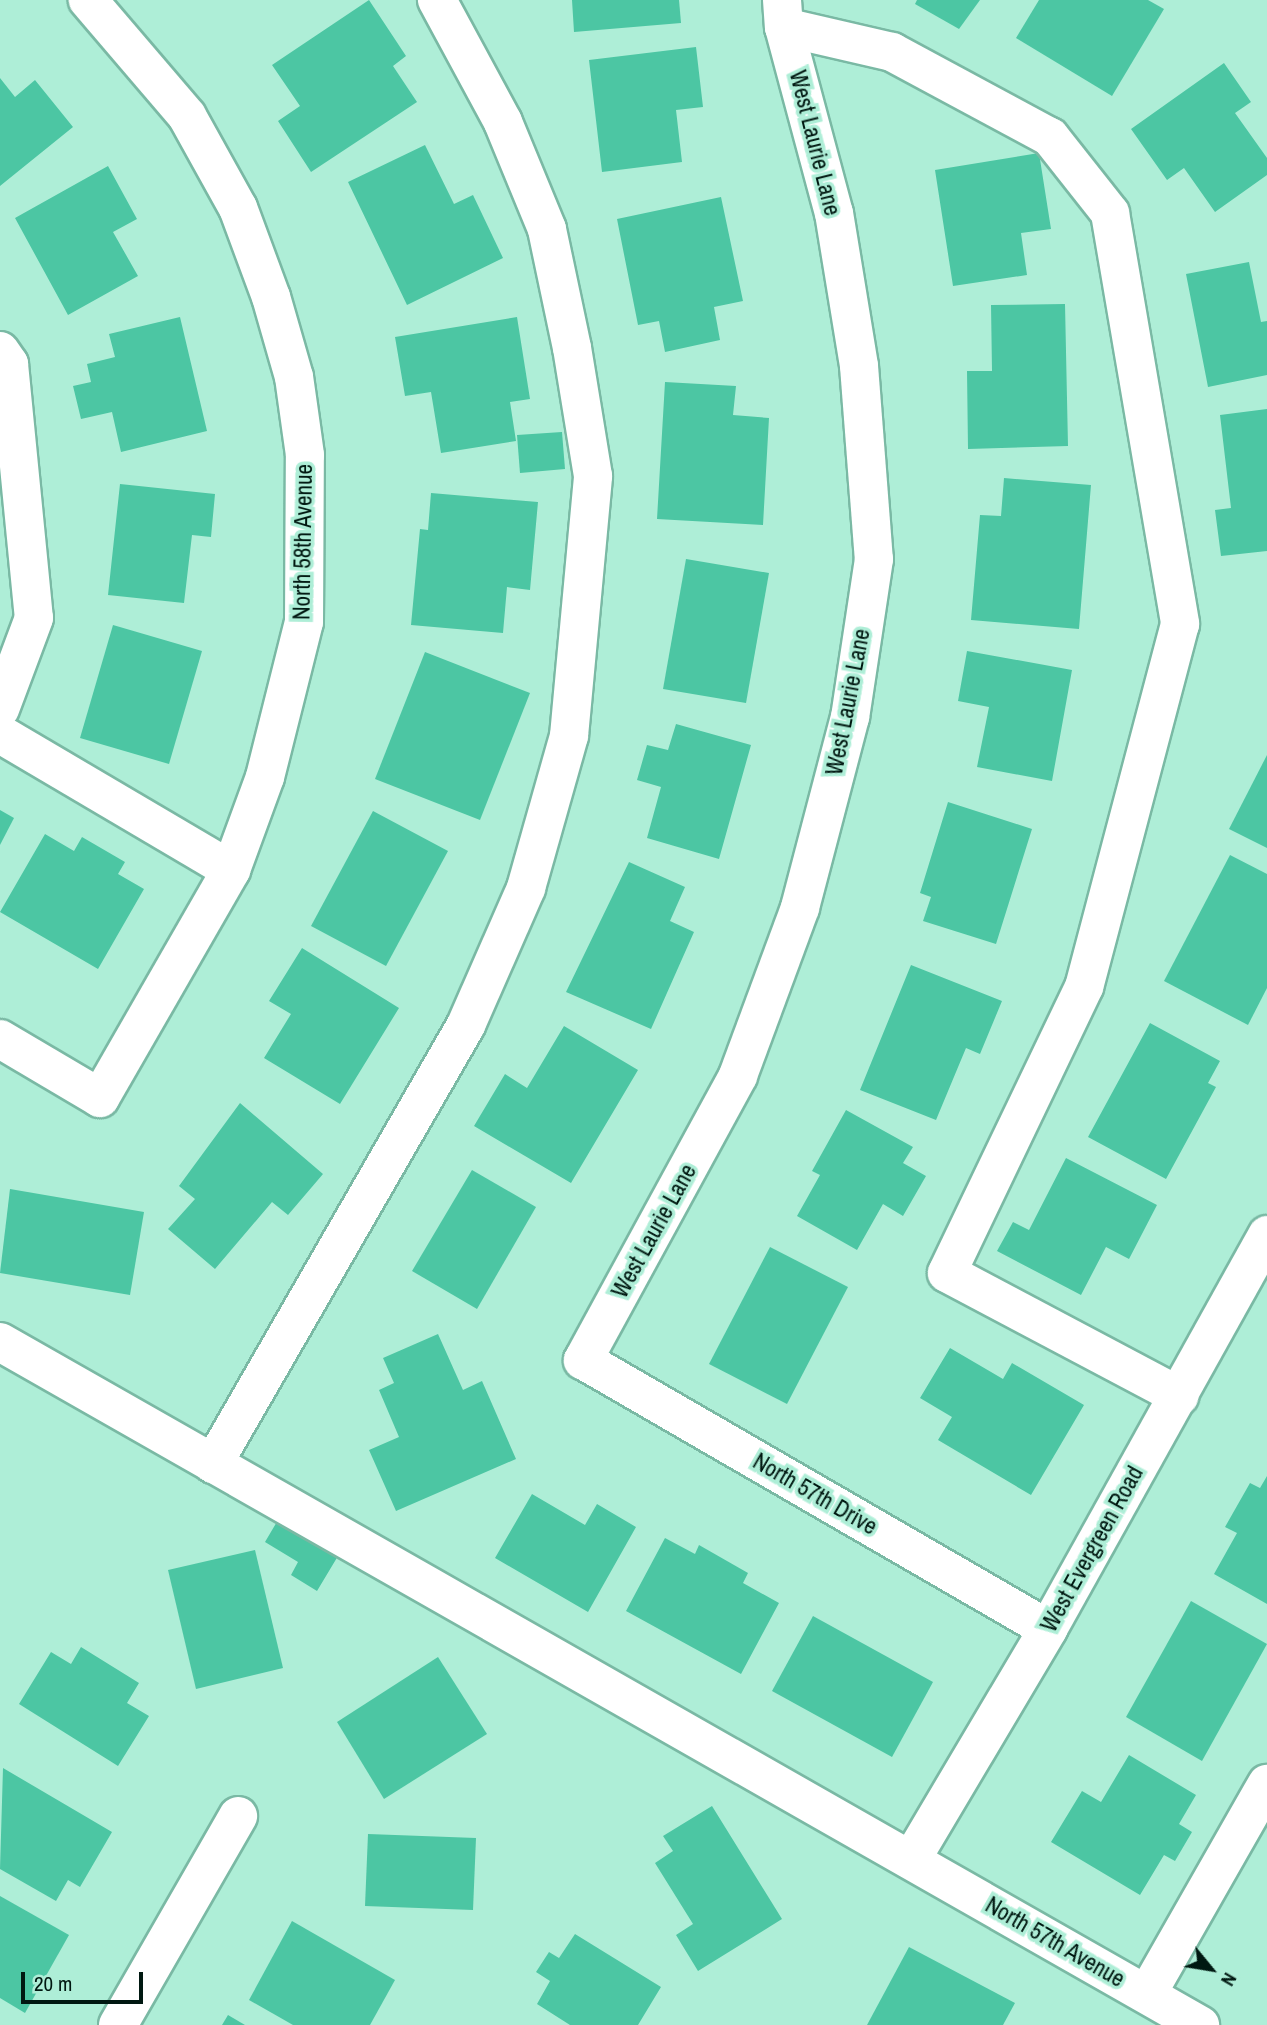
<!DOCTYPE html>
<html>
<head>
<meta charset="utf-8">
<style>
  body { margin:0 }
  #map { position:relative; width:1267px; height:2025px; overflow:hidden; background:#aeeed7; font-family:"Archivo Narrow",sans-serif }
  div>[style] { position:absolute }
  .building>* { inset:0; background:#4cc6a3 }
  .roads { filter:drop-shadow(2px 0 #7ab9a4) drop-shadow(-2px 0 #7ab9a4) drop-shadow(0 2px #7ab9a4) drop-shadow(0 -2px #7ab9a4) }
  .minor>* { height:38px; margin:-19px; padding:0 19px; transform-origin:19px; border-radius:19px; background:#fff }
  span { translate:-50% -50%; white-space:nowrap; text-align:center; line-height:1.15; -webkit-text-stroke:7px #aeeed7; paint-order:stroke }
  .street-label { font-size:23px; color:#001811 }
  .north { position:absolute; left:1176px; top:1934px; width:70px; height:70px; -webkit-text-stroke:5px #aeeed7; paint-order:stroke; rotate:120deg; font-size:19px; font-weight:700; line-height:28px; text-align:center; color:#001811 }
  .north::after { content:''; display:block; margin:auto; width:24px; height:32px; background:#001811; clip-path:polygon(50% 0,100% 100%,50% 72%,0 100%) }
  .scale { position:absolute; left:21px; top:1972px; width:122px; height:32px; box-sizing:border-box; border:4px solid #001811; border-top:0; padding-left:9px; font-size:21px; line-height:24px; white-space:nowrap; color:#001811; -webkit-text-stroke:5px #aeeed7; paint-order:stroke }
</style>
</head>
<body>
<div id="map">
  <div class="building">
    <div style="clip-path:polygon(369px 0,406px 56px,393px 66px,417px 102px,311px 172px,278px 121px,300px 106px,272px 65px)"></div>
    <div style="clip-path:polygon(572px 0,679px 0,681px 23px,574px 32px)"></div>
    <div style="clip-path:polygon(917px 0,980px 0,959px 29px,915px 4px)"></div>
    <div style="clip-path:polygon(1039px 0,1148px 0,1164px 9px,1112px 96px,1016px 38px)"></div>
    <div style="clip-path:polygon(696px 47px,703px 107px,676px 110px,682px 162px,602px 172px,589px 60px)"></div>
    <div style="clip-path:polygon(1224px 63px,1251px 102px,1235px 113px,1267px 158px,1267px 175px,1215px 212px,1184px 168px,1167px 180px,1131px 129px)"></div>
    <div style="clip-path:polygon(0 78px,15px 97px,35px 80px,73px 127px,0 186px)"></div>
    <div style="clip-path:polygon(425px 145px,454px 204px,473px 195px,503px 258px,407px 305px,348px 182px)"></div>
    <div style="clip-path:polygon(1039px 153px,1051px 229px,1021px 233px,1027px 275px,953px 286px,935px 170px)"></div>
    <div style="clip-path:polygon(108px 166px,137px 219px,113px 232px,138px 276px,68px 315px,15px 218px)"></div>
    <div style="clip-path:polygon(721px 197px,743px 301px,714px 307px,720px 340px,665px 352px,659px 321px,638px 325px,617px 219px)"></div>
    <div style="clip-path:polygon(1249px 262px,1261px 322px,1267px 321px,1267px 375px,1208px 387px,1186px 274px)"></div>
    <div style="clip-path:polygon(1065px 304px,1068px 446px,968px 449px,967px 371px,992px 371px,991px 305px)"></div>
    <div style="clip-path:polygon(180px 317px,207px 431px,121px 452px,112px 412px,81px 419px,73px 386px,91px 382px,87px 364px,115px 357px,109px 334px)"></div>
    <div style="clip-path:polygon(517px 317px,530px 399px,510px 402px,516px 441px,441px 453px,431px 392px,405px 396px,395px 337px)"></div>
    <div style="clip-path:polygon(665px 382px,736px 386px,733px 415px,769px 418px,763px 525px,657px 519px)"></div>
    <div style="clip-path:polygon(1267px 409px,1267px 551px,1221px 556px,1215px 510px,1231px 508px,1220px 415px)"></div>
    <div style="clip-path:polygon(562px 432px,565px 469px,520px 473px,517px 435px)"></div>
    <div style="clip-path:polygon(1004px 478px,1091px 485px,1079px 629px,971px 620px,980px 515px,1001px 516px)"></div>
    <div style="clip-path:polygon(120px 484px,215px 494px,211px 537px,192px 535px,184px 603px,108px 595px)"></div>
    <div style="clip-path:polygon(431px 493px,538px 502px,530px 590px,507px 587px,503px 633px,411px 625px,420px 529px,428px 530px)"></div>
    <div style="clip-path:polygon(686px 559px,769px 573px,746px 703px,663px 689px)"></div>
    <div style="clip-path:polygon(113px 625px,202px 651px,169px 764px,80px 738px)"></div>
    <div style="clip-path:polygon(967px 651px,1072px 670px,1052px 781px,977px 767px,989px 707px,958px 701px)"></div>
    <div style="clip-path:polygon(425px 652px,530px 693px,480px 820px,375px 779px)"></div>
    <div style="clip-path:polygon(676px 724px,751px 745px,719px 859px,647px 838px,661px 787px,637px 780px,647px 745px,668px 750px)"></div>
    <div style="clip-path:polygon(1267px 755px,1267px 848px,1229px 829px)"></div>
    <div style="clip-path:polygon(948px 802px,1032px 829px,996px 944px,923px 921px,931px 897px,920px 893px)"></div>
    <div style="clip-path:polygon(0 810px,14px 818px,0 845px)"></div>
    <div style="clip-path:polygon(373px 811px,448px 851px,386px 966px,311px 926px)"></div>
    <div style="clip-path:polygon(45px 834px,74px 851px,82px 837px,125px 862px,118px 874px,144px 889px,98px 969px,0 912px)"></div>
    <div style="clip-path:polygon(1230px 855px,1267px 874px,1267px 988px,1248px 1025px,1164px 981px)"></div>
    <div style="clip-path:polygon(629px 862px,685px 887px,670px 921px,694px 932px,651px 1029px,566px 992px)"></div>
    <div style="clip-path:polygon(302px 948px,399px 1008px,340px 1104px,264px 1058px,291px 1014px,269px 1001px)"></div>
    <div style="clip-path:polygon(911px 965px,1002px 1001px,980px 1054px,966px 1048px,936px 1120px,860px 1090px)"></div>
    <div style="clip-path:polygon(1150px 1023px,1220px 1061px,1208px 1083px,1216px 1087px,1166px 1179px,1088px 1137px)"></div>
    <div style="clip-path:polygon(564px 1026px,638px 1070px,571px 1183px,474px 1126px,505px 1074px,527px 1088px)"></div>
    <div style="clip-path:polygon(240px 1103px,323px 1174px,288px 1215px,272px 1202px,215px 1269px,168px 1229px,195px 1199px,179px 1186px)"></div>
    <div style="clip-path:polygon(846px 1110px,913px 1147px,903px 1163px,926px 1176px,903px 1216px,883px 1204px,857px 1250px,797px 1216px,820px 1175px,812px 1171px)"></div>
    <div style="clip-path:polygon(1066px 1158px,1157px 1205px,1129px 1259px,1106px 1247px,1081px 1295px,997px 1251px,1013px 1222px,1029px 1230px)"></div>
    <div style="clip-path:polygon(472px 1170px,536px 1207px,477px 1309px,412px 1271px)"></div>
    <div style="clip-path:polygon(10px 1189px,144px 1212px,130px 1295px,0 1273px)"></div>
    <div style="clip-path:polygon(770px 1247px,848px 1287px,787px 1404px,709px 1364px)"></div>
    <div style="clip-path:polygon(438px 1334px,463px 1390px,482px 1381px,516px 1459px,396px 1511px,369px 1450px,399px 1437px,379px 1390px,394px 1383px,383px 1358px)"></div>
    <div style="clip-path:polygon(950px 1348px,1003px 1379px,1012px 1363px,1084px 1405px,1031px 1495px,938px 1440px,952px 1417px,920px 1398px)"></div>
    <div style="clip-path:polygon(1267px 1476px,1267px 1604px,1214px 1574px,1237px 1533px,1225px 1527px,1250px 1483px,1260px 1488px)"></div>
    <div style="clip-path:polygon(532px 1494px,585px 1525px,597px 1504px,636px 1527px,588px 1612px,495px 1558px)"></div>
    <div style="clip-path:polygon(278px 1520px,338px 1556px,317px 1591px,291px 1575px,298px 1562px,265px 1542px)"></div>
    <div style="clip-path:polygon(665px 1538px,695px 1554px,699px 1545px,748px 1573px,743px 1583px,779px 1603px,741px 1674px,626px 1611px)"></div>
    <div style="clip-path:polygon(255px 1550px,283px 1668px,196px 1689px,168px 1570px)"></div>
    <div style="clip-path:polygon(1191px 1601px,1267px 1644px,1202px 1761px,1126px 1717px)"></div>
    <div style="clip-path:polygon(813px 1616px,933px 1682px,892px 1757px,772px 1691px)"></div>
    <div style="clip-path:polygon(81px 1647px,139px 1683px,127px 1703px,149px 1716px,118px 1766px,19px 1704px,51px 1652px,71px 1664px)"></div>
    <div style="clip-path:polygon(438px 1657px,487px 1734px,384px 1799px,337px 1722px)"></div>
    <div style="clip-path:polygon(1129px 1755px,1196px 1795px,1179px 1824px,1192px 1832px,1175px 1861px,1164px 1855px,1140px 1895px,1051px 1842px,1082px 1791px,1101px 1802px)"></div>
    <div style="clip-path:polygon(3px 1768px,112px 1832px,80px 1887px,68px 1880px,56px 1901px,0 1869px)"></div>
    <div style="clip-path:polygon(712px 1806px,782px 1919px,698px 1971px,676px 1935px,693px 1924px,655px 1863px,673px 1851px,663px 1836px)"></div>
    <div style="clip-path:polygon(368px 1834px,476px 1838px,473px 1910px,365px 1906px)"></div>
    <div style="clip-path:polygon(0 1896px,69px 1935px,25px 2013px,0 1998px)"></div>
    <div style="clip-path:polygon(292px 1921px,395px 1980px,370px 2025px,293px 2025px,249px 2000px)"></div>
    <div style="clip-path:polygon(575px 1934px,661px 1987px,638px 2025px,570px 2025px,537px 2004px,550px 1981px,536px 1972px,549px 1952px,559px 1958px)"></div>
    <div style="clip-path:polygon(909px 1947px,1015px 2003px,1003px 2025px,867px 2025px)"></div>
    <div style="clip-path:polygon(228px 2015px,245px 2025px,222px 2025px)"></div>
  </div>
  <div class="roads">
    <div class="minor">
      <div style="left:782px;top:0;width:27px;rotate:86deg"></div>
      <div style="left:784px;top:27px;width:193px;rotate:75deg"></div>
      <div style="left:834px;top:213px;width:155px;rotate:80.7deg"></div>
      <div style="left:859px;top:366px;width:194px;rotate:85.6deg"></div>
      <div style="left:874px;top:559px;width:160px;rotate:98.6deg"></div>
      <div style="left:850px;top:717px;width:197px;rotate:104.7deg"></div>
      <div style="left:800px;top:908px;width:179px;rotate:110.3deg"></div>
      <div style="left:738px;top:1076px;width:324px;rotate:118.6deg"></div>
      <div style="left:583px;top:1360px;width:537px;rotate:30.05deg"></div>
      <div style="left:784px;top:27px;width:111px;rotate:13deg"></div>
      <div style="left:892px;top:52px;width:179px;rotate:28.3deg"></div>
      <div style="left:1050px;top:137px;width:97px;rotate:51.7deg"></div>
      <div style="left:1110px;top:213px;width:417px;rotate:80.3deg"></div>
      <div style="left:1180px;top:624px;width:375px;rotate:104.8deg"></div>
      <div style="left:1084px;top:987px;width:317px;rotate:115.6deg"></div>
      <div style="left:947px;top:1273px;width:263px;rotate:27.9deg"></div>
      <div style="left:0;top:351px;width:16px;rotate:55deg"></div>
      <div style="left:9px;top:364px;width:255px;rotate:84.4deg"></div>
      <div style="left:34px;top:618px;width:97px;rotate:110.5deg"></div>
      <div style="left:0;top:734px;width:268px;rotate:30.5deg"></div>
      <div style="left:0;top:1039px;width:116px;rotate:30.5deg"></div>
      <div style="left:100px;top:1098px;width:263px;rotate:-60.1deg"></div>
      <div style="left:231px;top:870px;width:99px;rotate:-69.9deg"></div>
      <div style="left:265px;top:777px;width:160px;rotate:-75.9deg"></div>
      <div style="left:304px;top:622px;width:167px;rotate:-89.7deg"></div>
      <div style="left:305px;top:455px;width:79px;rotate:-98deg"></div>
      <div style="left:294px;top:377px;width:83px;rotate:-106deg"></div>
      <div style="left:271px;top:297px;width:95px;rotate:-110.3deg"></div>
      <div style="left:238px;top:208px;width:105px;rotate:-119deg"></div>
      <div style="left:187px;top:116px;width:153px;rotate:-130.5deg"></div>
      <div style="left:0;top:1342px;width:1381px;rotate:29.65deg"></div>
      <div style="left:213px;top:1464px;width:507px;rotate:-60.04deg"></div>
      <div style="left:466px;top:1025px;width:150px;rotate:-66.3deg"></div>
      <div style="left:526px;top:888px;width:158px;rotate:-74.2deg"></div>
      <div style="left:569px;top:736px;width:261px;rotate:-84.7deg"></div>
      <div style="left:593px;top:476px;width:130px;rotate:-99.3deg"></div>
      <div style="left:572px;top:348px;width:122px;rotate:-101.9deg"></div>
      <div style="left:547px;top:229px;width:116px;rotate:-112.4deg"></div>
      <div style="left:503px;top:122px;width:139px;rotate:-118.4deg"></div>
      <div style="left:911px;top:1860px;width:269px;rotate:-59.3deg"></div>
      <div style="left:1048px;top:1629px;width:451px;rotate:-60.9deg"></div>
      <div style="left:1147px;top:1994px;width:242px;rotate:-60.3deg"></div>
      <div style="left:118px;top:2025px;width:241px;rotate:-60.1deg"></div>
    </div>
  </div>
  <div class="street-label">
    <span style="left:815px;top:143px;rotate:76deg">West Laurie Lane</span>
    <span style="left:303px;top:542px;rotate:-89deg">North 58th Avenue</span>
    <span style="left:848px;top:702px;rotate:-79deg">West Laurie Lane</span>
    <span style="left:654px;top:1231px;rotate:-61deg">West Laurie Lane</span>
    <span style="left:815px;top:1494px;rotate:30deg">North 57th Drive</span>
    <span style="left:1092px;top:1549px;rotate:-61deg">West Evergreen Road</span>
    <span style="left:1055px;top:1942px;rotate:30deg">North 57th Avenue</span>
  </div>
  <div class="north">N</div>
  <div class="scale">20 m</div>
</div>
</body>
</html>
